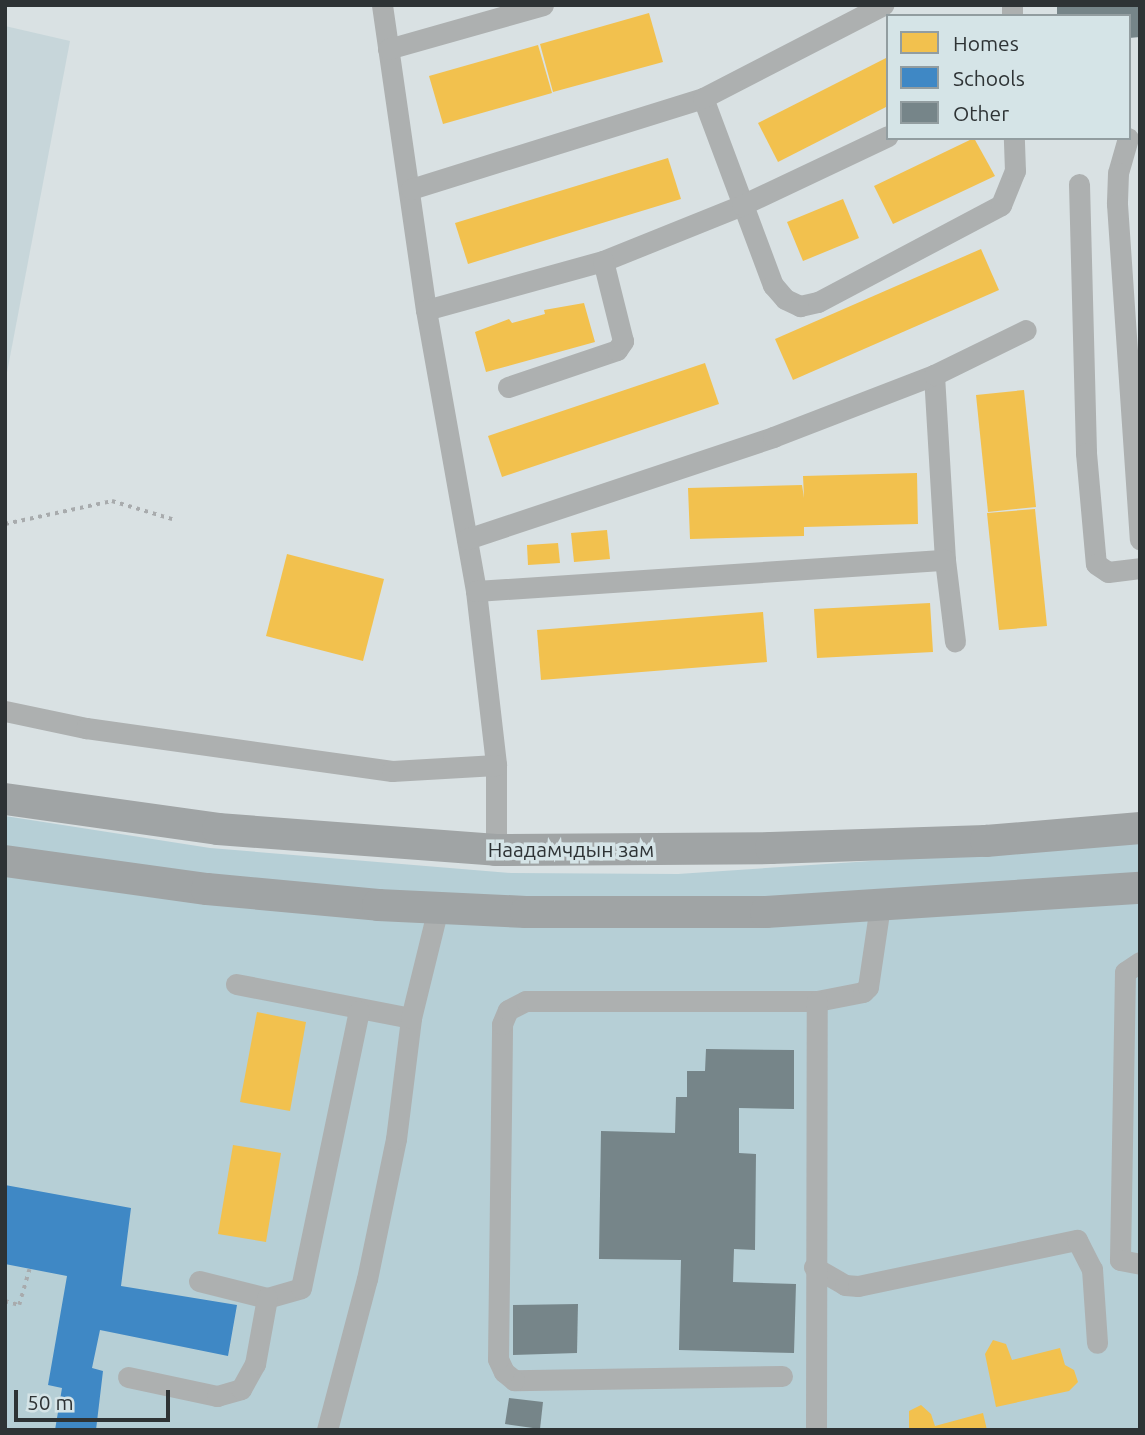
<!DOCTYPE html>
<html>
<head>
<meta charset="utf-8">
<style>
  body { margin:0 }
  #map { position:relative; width:1145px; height:1435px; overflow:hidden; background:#d9e1e3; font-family:Ubuntu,sans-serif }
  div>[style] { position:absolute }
  .built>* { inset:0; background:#c7d6da }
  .green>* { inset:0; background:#b6cfd6 }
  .homes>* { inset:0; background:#f2c14e }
  .schools>* { inset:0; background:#3f88c5 }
  .building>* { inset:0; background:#768589 }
  .path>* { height:3.5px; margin-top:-1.75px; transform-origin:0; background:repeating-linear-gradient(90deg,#a8abad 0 3.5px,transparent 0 8.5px) }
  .minor>* { height:21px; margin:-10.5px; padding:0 10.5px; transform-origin:10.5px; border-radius:10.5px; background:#adb0b0 }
  .highway>* { height:32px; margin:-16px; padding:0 16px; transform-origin:16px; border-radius:16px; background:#a0a4a5 }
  span { translate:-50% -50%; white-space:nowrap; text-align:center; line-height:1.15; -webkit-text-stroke:7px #d5e4e7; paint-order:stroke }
  .street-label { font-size:21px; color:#2e3335 }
  .frame { position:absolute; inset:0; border:7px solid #2e3335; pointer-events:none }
  .legend { position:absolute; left:886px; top:14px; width:245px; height:126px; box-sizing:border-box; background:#d5e4e7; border:2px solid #929da0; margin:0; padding:9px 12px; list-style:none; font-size:21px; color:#2e3335 }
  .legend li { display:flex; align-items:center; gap:14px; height:35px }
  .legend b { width:35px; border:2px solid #929da0 }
  .scale { position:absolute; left:14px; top:1390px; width:156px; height:32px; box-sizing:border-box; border:4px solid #2e3335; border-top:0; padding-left:9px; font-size:21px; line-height:24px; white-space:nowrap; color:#2e3335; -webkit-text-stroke:5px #d5e4e7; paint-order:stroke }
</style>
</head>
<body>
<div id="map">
  <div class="built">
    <div style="clip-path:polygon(5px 26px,70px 41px,5px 383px)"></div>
  </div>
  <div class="green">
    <div style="clip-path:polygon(5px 816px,210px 848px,511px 873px,678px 874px,1140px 843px,1140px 1430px,5px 1430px)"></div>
  </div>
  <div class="homes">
    <div style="clip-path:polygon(649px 13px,663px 62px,553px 92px,540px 44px)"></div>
    <div style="clip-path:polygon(538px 45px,552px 93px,443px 124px,429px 76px)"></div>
    <div style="clip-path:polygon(888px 57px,888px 106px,778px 162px,758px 123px)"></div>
    <div style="clip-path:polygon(974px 138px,995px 176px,893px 224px,874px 186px)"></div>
    <div style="clip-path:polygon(668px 158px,681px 199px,468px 264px,455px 223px)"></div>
    <div style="clip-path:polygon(843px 199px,859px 238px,803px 261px,787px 222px)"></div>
    <div style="clip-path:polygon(981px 249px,999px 290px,793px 380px,775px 339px)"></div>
    <div style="clip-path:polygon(584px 303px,595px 342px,486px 372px,475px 332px,509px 319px,512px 323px,545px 314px,544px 310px)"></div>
    <div style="clip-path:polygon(705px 363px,719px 404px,502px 477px,488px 436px)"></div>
    <div style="clip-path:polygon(1024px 390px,1036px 507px,988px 512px,976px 395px)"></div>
    <div style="clip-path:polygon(917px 473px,918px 524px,804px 527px,804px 536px,690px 539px,688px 488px,802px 485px,804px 498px,803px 476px)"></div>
    <div style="clip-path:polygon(1035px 509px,1047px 626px,999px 630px,987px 513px)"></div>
    <div style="clip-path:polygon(607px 530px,610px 559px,574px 562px,571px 533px)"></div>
    <div style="clip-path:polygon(558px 543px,560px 563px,528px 565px,527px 545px)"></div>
    <div style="clip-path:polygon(287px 554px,384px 579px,363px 661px,266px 636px)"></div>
    <div style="clip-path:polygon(930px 603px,933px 652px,817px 658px,814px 609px)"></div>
    <div style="clip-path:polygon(763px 612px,767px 662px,541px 680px,537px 630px)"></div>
    <div style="clip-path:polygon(257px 1012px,306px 1022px,290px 1111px,240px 1102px)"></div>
    <div style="clip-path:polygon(233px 1145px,281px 1153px,266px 1242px,218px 1234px)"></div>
    <div style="clip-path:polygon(993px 1340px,1006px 1344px,1012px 1360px,1060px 1348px,1065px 1365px,1074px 1370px,1078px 1382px,1069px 1391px,996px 1407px,985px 1354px)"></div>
    <div style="clip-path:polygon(921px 1405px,931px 1414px,935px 1426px,983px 1413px,987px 1430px,909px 1430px,909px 1411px)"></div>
  </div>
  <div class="schools">
    <div style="clip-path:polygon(5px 1185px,131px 1208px,121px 1286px,237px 1305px,228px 1356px,100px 1330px,92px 1368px,103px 1371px,96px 1430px,55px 1430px,62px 1388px,48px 1385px,67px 1276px,5px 1264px)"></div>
  </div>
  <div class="building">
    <div style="clip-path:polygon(1057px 5px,1140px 5px,1140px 37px,1129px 38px,1129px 16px,1057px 16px)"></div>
    <div style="clip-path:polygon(706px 1049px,794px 1050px,794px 1109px,739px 1108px,739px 1153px,756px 1154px,755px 1250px,734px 1249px,733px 1282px,796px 1284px,794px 1353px,679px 1350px,681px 1260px,599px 1259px,601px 1131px,675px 1133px,676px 1097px,687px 1097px,687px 1071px,705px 1071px)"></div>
    <div style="clip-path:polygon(578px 1304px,577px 1353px,513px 1355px,513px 1305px)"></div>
    <div style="clip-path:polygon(509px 1398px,543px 1402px,540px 1429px,505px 1424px)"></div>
  </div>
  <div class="path">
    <div style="left:5px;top:524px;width:109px;rotate:-12.1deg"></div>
    <div style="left:112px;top:501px;width:63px;rotate:16.7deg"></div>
    <div style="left:5px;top:1301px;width:15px;rotate:16deg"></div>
    <div style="left:19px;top:1305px;width:37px;rotate:-74deg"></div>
  </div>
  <div class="minor">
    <div style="left:382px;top:5px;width:308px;rotate:81.8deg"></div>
    <div style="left:426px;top:310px;width:285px;rotate:79.9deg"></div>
    <div style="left:476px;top:591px;width:175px;rotate:83.4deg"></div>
    <div style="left:496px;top:765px;width:85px;rotate:90deg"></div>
    <div style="left:1012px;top:5px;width:11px;rotate:90deg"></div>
    <div style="left:388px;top:49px;width:161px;rotate:-15.8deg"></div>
    <div style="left:703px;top:98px;width:200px;rotate:69.5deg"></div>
    <div style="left:773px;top:285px;width:18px;rotate:49deg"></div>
    <div style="left:785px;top:299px;width:17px;rotate:25deg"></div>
    <div style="left:800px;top:306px;width:18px;rotate:-13deg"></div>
    <div style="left:818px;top:302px;width:207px;rotate:-27.9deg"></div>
    <div style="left:1001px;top:205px;width:37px;rotate:-68deg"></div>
    <div style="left:1015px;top:171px;width:33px;rotate:-92deg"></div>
    <div style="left:1128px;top:138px;width:36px;rotate:106deg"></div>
    <div style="left:1118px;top:173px;width:31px;rotate:92deg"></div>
    <div style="left:1117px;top:204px;width:336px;rotate:86.1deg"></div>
    <div style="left:1079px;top:184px;width:269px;rotate:88.5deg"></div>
    <div style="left:1086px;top:453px;width:111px;rotate:84.9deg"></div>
    <div style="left:1096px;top:564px;width:14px;rotate:34deg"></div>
    <div style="left:1108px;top:572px;width:32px;rotate:-7deg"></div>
    <div style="left:411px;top:189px;width:306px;rotate:-17.3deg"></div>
    <div style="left:703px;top:98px;width:203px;rotate:-27.3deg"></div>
    <div style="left:426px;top:310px;width:184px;rotate:-15.5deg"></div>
    <div style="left:603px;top:261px;width:150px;rotate:-21.9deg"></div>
    <div style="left:742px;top:205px;width:161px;rotate:-25.3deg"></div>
    <div style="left:934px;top:375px;width:185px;rotate:86.6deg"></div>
    <div style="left:945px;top:560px;width:82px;rotate:83deg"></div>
    <div style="left:508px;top:387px;width:115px;rotate:-18.7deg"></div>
    <div style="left:617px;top:350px;width:11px;rotate:-56deg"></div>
    <div style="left:623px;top:341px;width:82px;rotate:-104deg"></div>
    <div style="left:467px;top:539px;width:323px;rotate:-18.4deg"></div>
    <div style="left:773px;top:437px;width:173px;rotate:-21.1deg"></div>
    <div style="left:934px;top:375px;width:102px;rotate:-26.1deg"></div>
    <div style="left:476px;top:591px;width:470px;rotate:-3.8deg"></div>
    <div style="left:5px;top:711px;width:83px;rotate:11.9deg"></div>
    <div style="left:86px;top:728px;width:309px;rotate:8deg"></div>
    <div style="left:392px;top:771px;width:104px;rotate:-3.3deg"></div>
    <div style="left:1140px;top:962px;width:18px;rotate:146deg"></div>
    <div style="left:1125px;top:972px;width:288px;rotate:91deg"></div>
    <div style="left:1120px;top:1260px;width:20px;rotate:11deg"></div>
    <div style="left:236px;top:984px;width:178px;rotate:11deg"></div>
    <div style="left:814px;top:1267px;width:36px;rotate:30deg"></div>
    <div style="left:845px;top:1285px;width:13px;rotate:4deg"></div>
    <div style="left:858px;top:1286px;width:224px;rotate:-11.9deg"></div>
    <div style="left:1077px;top:1240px;width:33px;rotate:63deg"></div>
    <div style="left:1092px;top:1269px;width:74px;rotate:86.1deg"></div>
    <div style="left:199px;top:1281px;width:70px;rotate:14deg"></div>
    <div style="left:267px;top:1298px;width:35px;rotate:-16deg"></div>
    <div style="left:301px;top:1288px;width:283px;rotate:-78.2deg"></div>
    <div style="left:782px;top:1376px;width:268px;rotate:179.1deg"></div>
    <div style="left:514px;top:1380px;width:13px;rotate:-141deg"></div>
    <div style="left:504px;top:1372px;width:14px;rotate:-115deg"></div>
    <div style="left:498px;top:1359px;width:335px;rotate:-89.3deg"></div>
    <div style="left:502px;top:1024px;width:15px;rotate:-67deg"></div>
    <div style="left:508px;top:1010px;width:20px;rotate:-27deg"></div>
    <div style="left:526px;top:1001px;width:291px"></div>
    <div style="left:817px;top:1001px;width:47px;rotate:-11.1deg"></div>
    <div style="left:863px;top:992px;width:7px;rotate:-45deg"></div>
    <div style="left:868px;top:987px;width:82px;rotate:-81.6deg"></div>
    <div style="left:128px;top:1377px;width:91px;rotate:12.1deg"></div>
    <div style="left:217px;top:1396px;width:25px;rotate:-16deg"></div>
    <div style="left:241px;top:1389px;width:29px;rotate:-61deg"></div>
    <div style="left:255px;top:1364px;width:67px;rotate:-79.7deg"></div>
    <div style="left:327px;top:1430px;width:156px;rotate:-75.2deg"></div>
    <div style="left:367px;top:1279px;width:143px;rotate:-78.3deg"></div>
    <div style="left:396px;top:1139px;width:122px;rotate:-82.9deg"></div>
    <div style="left:411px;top:1018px;width:113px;rotate:-76.2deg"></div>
    <div style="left:816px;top:1430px;width:429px;rotate:-89.9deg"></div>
  </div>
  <div class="highway">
    <div style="left:5px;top:799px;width:215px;rotate:8deg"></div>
    <div style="left:218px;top:829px;width:279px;rotate:4.3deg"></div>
    <div style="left:496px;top:850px;width:275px;rotate:-0.4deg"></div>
    <div style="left:771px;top:848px;width:215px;rotate:-1.9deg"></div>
    <div style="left:986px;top:841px;width:155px;rotate:-4.8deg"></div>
    <div style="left:5px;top:861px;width:204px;rotate:7.9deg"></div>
    <div style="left:207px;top:889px;width:172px;rotate:5.3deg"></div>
    <div style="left:378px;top:905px;width:148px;rotate:2.7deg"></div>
    <div style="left:526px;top:912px;width:240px"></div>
    <div style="left:766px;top:912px;width:375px;rotate:-3.7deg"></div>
  </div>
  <div class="street-label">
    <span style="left:571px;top:849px">Наадамчдын зам</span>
  </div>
  <div class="frame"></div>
  <ul class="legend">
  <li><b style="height:19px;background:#f2c14e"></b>Homes</li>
  <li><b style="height:19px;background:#3f88c5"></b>Schools</li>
  <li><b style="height:19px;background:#768589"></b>Other</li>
  </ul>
  <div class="scale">50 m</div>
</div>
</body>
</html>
